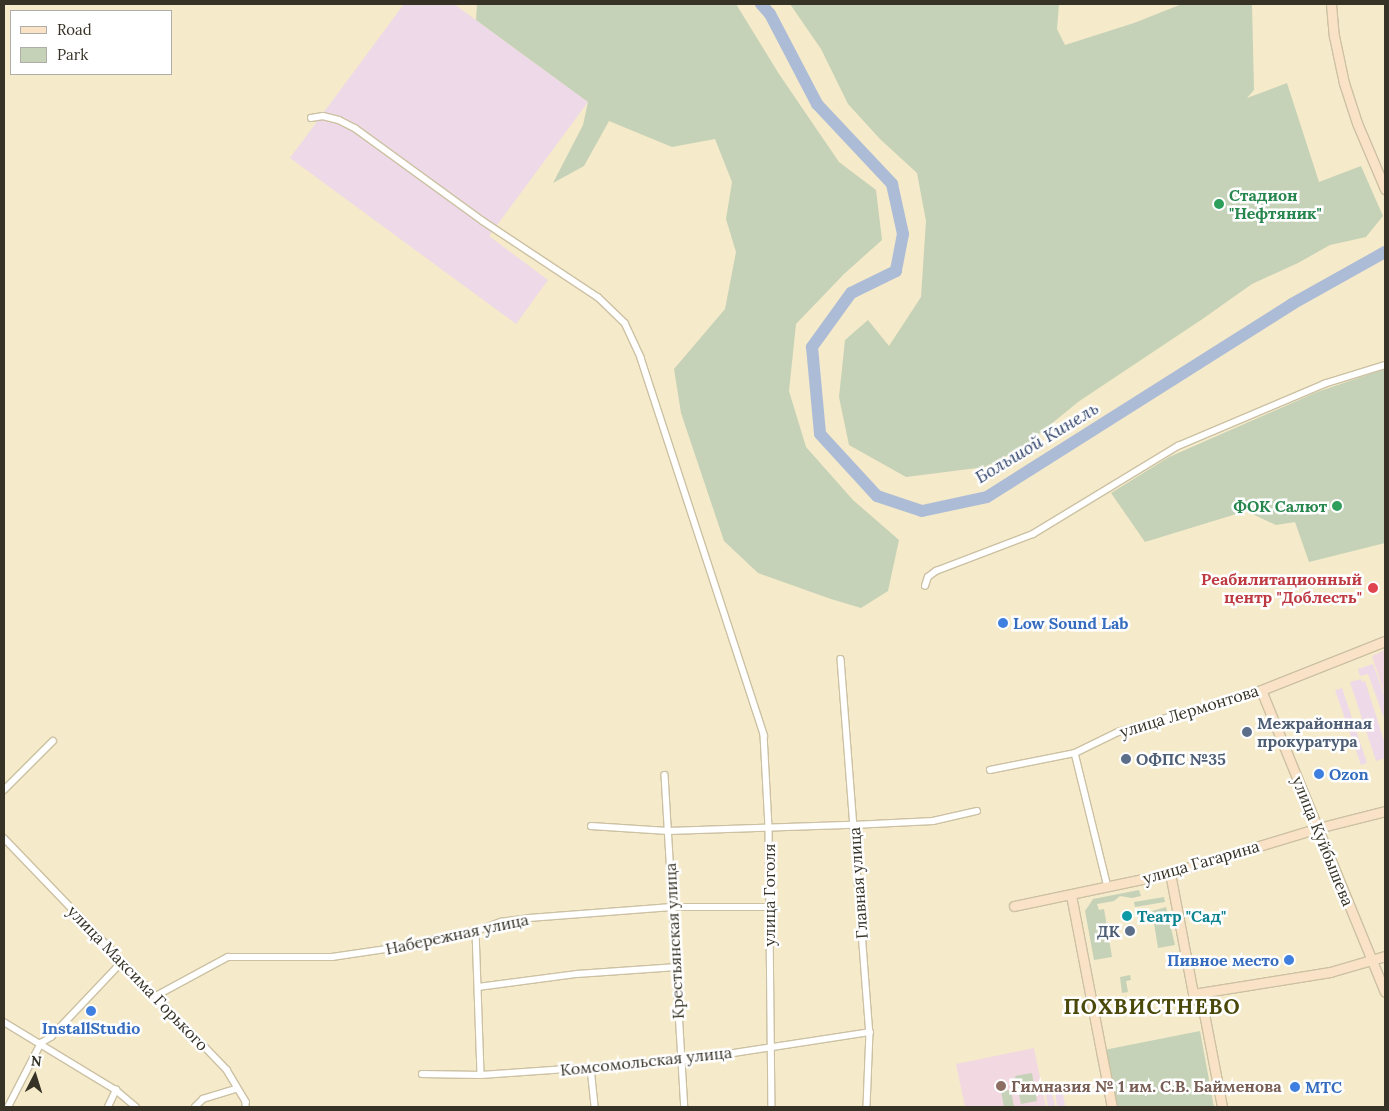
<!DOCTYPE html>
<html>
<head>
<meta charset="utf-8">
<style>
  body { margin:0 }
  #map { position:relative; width:1389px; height:1111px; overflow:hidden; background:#f5eaca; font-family:Lora,serif }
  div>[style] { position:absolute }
  .industrial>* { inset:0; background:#eed9e8 }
  .education>* { inset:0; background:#f2d9e1 }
  .green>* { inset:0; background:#c5d2b7 }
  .river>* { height:12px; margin:-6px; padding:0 6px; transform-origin:6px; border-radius:6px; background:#adbcd6 }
  .roads { filter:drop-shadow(1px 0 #ccc1a3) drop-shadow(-1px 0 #ccc1a3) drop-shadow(0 1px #ccc1a3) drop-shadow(0 -1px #ccc1a3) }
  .street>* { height:5.5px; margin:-2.75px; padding:0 2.75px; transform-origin:2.75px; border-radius:2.75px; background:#fff }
  .secondary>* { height:9px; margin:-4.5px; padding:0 4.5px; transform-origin:4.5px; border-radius:4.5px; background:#fae2c7 }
  .dots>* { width:14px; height:14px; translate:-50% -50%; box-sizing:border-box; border:2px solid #fff; border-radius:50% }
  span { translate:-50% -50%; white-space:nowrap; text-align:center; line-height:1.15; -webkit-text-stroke:5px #fff; paint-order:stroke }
  .leisure-label { font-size:16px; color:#27864d; font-weight:700 }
  .left { translate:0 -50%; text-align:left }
  .right { translate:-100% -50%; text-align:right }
  .health-label { font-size:16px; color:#be3a42; font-weight:700 }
  .shop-label { font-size:16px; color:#366cbe; font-weight:700 }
  .street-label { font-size:16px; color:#363226 }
  .service-label { font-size:16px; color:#4e5e75; font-weight:700 }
  .culture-label { font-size:16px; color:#0d838f; font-weight:700 }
  .education-label { font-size:16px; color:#785e54; font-weight:700 }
  .water-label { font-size:18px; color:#30446b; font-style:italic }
  .district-label { font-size:21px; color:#4a490a; font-weight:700; letter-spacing:1px }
  .frame { position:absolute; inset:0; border:5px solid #363226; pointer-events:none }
  .legend { position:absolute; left:10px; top:10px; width:162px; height:65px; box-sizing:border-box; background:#fff; border:1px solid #afada8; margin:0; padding:6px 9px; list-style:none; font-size:15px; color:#363226 }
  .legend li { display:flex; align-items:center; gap:10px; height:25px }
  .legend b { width:25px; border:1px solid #afada8 }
  .north { position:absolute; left:10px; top:1051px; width:50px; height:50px; -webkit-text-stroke:4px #fff; paint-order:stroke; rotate:5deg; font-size:14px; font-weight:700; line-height:20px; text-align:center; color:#363226 }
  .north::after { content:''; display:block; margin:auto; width:18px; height:22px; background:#363226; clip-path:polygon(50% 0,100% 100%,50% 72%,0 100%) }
</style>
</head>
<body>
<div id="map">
  <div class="industrial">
    <div style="clip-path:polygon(404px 4px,454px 4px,588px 102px,489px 236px,548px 280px,516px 324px,290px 158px)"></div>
    <div style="clip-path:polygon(1373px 664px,1385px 698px,1385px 721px,1368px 674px,1360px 676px,1358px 669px)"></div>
    <div style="clip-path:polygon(1361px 679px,1362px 682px,1365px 681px,1385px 744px,1385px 758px,1376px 761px,1350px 682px)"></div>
    <div style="clip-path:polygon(1342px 688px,1367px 763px,1361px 765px,1335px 690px)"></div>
    <div style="clip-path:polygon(1051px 1088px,1055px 1106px,1048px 1107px,1045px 1089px)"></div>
    <div style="clip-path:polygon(1060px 1088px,1061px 1093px,1063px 1093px,1065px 1107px,1057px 1107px,1055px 1089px)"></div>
  </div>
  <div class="education">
    <div style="clip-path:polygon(1385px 650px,1385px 696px,1372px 656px)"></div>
    <div style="clip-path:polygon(1034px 1048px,1046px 1107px,965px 1107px,956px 1064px)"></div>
  </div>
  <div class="green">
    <div style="clip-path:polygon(477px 4px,736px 4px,779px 74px,839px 162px,876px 190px,882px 240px,844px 274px,796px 324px,789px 391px,806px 447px,853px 500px,899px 540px,888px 591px,861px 608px,831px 599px,758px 573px,724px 541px,681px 413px,674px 369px,725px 309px,736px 252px,726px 219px,732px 182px,715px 139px,672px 147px,609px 121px,584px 166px,553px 183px,583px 125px,588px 102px,476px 20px)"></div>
    <div style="clip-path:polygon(790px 4px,1059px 4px,1057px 29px,1065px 45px,1134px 23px,1182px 4px,1252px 4px,1254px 90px,1247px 98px,1287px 83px,1319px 182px,1361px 166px,1383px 216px,1366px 237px,1330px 245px,1298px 263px,1252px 284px,1201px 320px,1078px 402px,1022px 448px,985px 467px,906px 477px,849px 445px,839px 397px,845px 340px,868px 320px,889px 346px,921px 297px,926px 221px,917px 173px,880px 139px,848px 104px,821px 49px)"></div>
    <div style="clip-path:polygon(1385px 369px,1385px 543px,1309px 562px,1295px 522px,1276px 525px,1246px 511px,1145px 542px,1111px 493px,1169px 457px,1317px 392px)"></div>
    <div style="clip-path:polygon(1139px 890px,1141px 896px,1132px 898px,1120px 896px,1114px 901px,1097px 904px,1099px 910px,1104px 909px,1112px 957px,1094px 960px,1085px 911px,1093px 899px)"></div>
    <div style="clip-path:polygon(1164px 897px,1165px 902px,1135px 907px,1134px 902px)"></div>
    <div style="clip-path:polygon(1166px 907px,1175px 945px,1158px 948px,1152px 911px)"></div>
    <div style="clip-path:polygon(1130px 975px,1131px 980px,1126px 981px,1128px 992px,1122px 993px,1120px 977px)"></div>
    <div style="clip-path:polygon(1200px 1031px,1214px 1107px,1115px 1107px,1104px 1050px)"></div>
    <div style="clip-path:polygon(1032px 1073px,1037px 1101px,1021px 1104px,1015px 1076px)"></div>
    <div style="clip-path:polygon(1011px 1090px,1014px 1107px,1004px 1107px,1001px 1091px)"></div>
  </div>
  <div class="river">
    <div style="left:761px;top:4px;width:13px;rotate:48deg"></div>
    <div style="left:770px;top:14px;width:102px;rotate:62.4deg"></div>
    <div style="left:817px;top:104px;width:110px;rotate:46.8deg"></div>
    <div style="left:892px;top:184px;width:51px;rotate:77.6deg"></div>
    <div style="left:903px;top:234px;width:38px;rotate:101deg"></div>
    <div style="left:896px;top:271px;width:50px;rotate:153.9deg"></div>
    <div style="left:851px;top:293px;width:67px;rotate:125.8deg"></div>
    <div style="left:812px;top:347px;width:87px;rotate:84.7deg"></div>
    <div style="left:820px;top:434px;width:84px;rotate:47.4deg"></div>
    <div style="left:877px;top:496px;width:47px;rotate:18.4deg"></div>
    <div style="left:922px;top:511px;width:66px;rotate:-12.2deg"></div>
    <div style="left:987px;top:497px;width:361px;rotate:-32.3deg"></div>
    <div style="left:1292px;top:304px;width:107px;rotate:-29.2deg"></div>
  </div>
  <div class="roads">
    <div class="street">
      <div style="left:311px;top:118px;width:12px;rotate:-9deg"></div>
      <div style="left:323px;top:116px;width:16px;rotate:14deg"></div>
      <div style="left:339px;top:120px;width:18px;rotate:27deg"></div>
      <div style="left:355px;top:128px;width:158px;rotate:36deg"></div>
      <div style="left:483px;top:221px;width:138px;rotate:33.5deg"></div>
      <div style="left:598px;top:297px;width:37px;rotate:44deg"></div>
      <div style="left:625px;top:323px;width:38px;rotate:65deg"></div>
      <div style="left:641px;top:358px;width:397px;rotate:71.9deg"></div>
      <div style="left:764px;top:735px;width:93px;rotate:86.9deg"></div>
      <div style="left:769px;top:828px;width:279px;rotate:89.4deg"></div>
      <div style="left:925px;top:586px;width:9px;rotate:-72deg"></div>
      <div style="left:928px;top:577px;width:10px;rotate:-37deg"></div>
      <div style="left:936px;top:571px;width:104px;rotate:-20.9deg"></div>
      <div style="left:1033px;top:534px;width:170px;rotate:-31.3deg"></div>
      <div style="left:1178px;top:446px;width:159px;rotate:-23deg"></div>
      <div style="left:1324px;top:384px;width:64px;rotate:-17.3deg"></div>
      <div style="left:841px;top:659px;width:374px;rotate:85.6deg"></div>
      <div style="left:870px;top:1032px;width:75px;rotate:92.3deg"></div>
      <div style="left:1075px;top:753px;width:138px;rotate:76.2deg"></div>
      <div style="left:990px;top:770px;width:87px;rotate:-11.3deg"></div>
      <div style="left:1075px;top:753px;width:48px;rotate:-26deg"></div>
      <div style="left:1118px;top:732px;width:149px;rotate:-16.4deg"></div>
      <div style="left:665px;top:775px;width:333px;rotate:86.6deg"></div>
      <div style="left:4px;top:790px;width:69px;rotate:-45deg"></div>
      <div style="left:591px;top:826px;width:77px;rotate:3.7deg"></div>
      <div style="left:668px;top:831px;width:185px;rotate:-1.9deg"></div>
      <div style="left:853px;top:825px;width:80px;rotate:-2.9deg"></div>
      <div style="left:933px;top:821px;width:45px;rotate:-12.8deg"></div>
      <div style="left:4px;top:838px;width:322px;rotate:46.1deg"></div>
      <div style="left:227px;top:1070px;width:37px;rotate:59deg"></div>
      <div style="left:246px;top:1102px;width:5px;rotate:90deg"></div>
      <div style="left:476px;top:931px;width:144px;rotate:88deg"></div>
      <div style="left:478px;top:987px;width:100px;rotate:-7.5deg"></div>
      <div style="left:577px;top:974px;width:100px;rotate:-4deg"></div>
      <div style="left:156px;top:996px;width:82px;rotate:-28.4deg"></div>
      <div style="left:228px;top:957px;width:104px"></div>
      <div style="left:332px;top:957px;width:69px;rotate:-8.4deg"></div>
      <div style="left:400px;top:947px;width:78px;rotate:-11.9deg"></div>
      <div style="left:476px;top:931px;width:27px;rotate:-20deg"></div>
      <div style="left:501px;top:922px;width:28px;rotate:-8deg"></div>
      <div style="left:529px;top:918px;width:143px;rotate:-4.4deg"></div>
      <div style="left:672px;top:907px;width:97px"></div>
      <div style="left:4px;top:1022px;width:131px;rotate:31.3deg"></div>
      <div style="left:116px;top:1090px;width:26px;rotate:40deg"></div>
      <div style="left:591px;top:1068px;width:39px;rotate:84deg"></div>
      <div style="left:422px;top:1074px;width:59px;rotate:1deg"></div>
      <div style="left:481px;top:1075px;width:200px;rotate:-4deg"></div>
      <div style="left:681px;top:1061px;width:191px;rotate:-8.7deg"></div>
      <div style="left:8px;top:1107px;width:72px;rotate:-62.7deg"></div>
      <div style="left:41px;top:1043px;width:12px;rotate:-31deg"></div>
      <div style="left:51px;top:1037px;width:103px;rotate:-46.6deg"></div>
      <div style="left:108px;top:1107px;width:19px;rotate:-65deg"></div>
      <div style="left:195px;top:1107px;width:11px;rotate:-45deg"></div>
      <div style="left:203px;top:1099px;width:34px;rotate:-17deg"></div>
    </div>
    <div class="secondary">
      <div style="left:1331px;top:4px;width:32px;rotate:85deg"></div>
      <div style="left:1334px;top:36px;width:48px;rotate:78deg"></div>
      <div style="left:1344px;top:83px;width:42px;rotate:72deg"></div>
      <div style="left:1357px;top:123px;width:72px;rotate:67deg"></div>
      <div style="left:1385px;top:641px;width:133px;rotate:158.4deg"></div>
      <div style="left:1261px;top:690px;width:326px;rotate:67.7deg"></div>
      <div style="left:1170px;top:873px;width:123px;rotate:79.2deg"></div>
      <div style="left:1193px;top:994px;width:17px;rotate:54deg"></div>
      <div style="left:1203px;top:1008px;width:101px;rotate:79.1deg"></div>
      <div style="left:1071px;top:895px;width:216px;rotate:79.1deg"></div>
      <div style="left:1014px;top:906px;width:159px;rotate:-11.9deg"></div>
      <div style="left:1170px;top:873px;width:155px;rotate:-16.9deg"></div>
      <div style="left:1318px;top:828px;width:69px;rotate:-14.2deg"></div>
      <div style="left:1193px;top:994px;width:139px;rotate:-9.1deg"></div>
      <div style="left:1330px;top:972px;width:57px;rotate:-16.2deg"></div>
    </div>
  </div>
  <div class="dots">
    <div style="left:1219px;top:204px;background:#2e9e5b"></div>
    <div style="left:1337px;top:506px;background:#2e9e5b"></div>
    <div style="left:1373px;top:588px;background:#e0444e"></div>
    <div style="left:1003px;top:623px;background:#3f7fe0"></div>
    <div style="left:1247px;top:732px;background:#5c6f8a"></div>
    <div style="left:1126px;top:759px;background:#5c6f8a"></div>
    <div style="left:1319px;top:774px;background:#3f7fe0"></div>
    <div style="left:1127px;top:916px;background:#0f9aa8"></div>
    <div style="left:1130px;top:931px;background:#5c6f8a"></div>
    <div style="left:1289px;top:960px;background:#3f7fe0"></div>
    <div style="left:91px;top:1011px;background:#3f7fe0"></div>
    <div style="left:1001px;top:1086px;background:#8d6e63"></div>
    <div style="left:1295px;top:1087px;background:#3f7fe0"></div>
  </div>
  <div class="leisure-label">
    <span class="left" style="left:1229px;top:204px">Стадион<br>"Нефтяник"</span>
    <span class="right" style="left:1327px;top:506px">ФОК Салют</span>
  </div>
  <div class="health-label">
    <span class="right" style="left:1362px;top:588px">Реабилитационный<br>центр "Доблесть"</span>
  </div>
  <div class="shop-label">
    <span class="left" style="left:1013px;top:623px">Low Sound Lab</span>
    <span class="left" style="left:1329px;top:774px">Ozon</span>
    <span class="right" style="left:1279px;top:960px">Пивное место</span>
    <span style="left:91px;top:1028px">InstallStudio</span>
    <span class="left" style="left:1305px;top:1087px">МТС</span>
  </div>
  <div class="street-label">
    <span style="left:1189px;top:711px;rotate:-17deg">улица Лермонтова</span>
    <span style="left:1323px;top:841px;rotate:68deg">улица Куйбышева</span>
    <span style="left:1201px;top:862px;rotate:-16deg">улица Гагарина</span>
    <span style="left:858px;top:883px;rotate:-94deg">Главная улица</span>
    <span style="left:769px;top:895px;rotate:-90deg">улица Гоголя</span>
    <span style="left:457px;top:934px;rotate:-12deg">Набережная улица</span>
    <span style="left:674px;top:941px;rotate:-93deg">Крестьянская улица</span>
    <span style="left:138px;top:978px;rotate:46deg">улица Максима Горького</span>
    <span style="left:646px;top:1061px;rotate:-6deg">Комсомольская улица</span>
  </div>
  <div class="service-label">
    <span class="left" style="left:1257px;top:732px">Межрайонная<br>прокуратура</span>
    <span class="left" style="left:1136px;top:759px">ОФПС №35</span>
    <span class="right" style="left:1120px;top:931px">ДК</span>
  </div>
  <div class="culture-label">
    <span class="left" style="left:1137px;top:916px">Театр "Сад"</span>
  </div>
  <div class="education-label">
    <span class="left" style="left:1011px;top:1086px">Гимназия № 1 им. С.В. Байменова</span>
  </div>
  <div class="water-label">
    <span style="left:1037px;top:443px;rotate:-31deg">Большой Кинель</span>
  </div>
  <div class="district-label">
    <span style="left:1152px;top:1007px">ПОХВИСТНЕВО</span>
  </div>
  <div class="frame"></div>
  <ul class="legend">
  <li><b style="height:6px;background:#fae2c7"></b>Road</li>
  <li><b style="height:14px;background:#c5d2b7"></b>Park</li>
  </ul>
  <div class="north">N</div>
</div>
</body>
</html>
